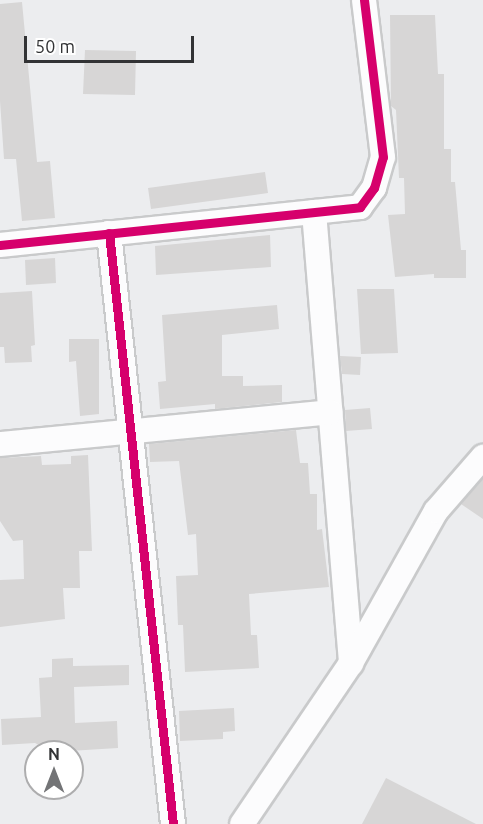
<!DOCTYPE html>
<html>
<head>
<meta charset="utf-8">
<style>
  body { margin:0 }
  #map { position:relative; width:483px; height:824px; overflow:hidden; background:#ecedef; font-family:Ubuntu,sans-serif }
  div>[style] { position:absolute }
  .building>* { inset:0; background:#d7d6d6 }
  .roads { filter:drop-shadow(2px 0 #c9cacb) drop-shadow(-2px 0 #c9cacb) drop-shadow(0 2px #c9cacb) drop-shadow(0 -2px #c9cacb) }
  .street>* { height:24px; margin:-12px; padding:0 12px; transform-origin:12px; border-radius:12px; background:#fcfcfd }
  .cycleway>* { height:9px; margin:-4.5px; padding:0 4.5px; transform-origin:4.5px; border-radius:4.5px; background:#d6006c }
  span { translate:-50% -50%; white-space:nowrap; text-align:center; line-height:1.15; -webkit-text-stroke:4.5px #fff; paint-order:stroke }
  .north { position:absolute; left:24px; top:740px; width:60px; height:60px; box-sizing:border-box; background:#fff; border:2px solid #adadae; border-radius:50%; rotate:0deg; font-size:16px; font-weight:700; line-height:24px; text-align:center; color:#323335 }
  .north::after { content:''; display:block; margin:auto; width:21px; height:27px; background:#737476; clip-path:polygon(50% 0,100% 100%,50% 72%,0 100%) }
  .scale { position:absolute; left:24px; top:36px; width:170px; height:27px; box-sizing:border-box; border:3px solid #323335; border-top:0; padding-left:8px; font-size:18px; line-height:21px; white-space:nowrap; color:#323335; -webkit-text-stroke:4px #fff; paint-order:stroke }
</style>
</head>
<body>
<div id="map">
  <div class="building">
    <div style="clip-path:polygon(22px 2px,37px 162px,50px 161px,55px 218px,22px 221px,16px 159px,4px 159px,0 101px,0 4px)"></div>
    <div style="clip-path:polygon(390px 15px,435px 15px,438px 74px,444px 74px,444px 149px,451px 149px,451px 182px,455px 182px,461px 250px,466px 250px,466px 278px,434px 278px,434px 274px,395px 277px,388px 215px,405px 214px,404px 178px,399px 178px,396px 110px,391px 106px)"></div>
    <div style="clip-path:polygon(85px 50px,136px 51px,135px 95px,83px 94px)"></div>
    <div style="clip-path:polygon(265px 172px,268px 193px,151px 209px,148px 188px)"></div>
    <div style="clip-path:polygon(270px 235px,271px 267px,156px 275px,155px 246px)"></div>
    <div style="clip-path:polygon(55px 258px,56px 283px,26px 285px,25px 260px)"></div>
    <div style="clip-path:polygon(357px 289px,394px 289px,398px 353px,361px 354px)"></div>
    <div style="clip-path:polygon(32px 291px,35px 345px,31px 346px,32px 362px,5px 363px,4px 347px,0 347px,0 293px)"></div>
    <div style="clip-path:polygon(277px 305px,279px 329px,222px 335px,222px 376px,243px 376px,243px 386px,282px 385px,282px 402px,215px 409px,215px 404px,160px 409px,158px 382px,166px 381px,162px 315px)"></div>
    <div style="clip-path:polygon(69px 339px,99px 339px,99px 414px,80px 416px,76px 361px,69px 362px)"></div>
    <div style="clip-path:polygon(340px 356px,361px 357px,360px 375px,342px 374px)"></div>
    <div style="clip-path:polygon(370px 408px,372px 429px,346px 431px,345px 410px)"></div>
    <div style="clip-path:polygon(296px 430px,300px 463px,308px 463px,310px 494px,317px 494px,317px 530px,322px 529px,329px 587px,249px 594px,251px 635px,257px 635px,259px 668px,185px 672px,183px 625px,178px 625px,176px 576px,198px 575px,196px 534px,188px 535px,179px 461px,150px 462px,149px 444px)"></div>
    <div style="clip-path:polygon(88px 455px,92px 551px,79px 551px,80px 588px,63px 588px,65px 619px,0 627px,0 580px,24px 579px,23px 540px,13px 541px,0 521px,0 458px,41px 456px,42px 465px,71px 464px,71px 456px)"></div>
    <div style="clip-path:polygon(483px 479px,483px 519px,461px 504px)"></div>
    <div style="clip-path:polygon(73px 658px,73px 666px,129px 665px,129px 685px,74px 687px,75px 723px,117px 721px,118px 748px,53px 752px,35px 743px,2px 745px,1px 719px,41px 717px,39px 678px,52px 677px,52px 659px)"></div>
    <div style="clip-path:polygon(234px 708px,235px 731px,223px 732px,223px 739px,180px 741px,179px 711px)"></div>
    <div style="clip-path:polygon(386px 778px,476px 824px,362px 824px)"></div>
  </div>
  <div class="roads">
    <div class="street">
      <div style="left:314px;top:212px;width:453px;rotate:85.3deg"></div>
      <div style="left:109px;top:233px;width:594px;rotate:83.82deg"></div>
      <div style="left:0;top:245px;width:362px;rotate:-6deg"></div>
      <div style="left:360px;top:207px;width:24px;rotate:-54deg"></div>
      <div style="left:374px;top:188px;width:32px;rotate:-74deg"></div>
      <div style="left:383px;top:157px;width:158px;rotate:-96.9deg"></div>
      <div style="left:0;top:444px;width:332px;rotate:-5.5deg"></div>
      <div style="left:242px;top:824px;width:194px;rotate:-55.9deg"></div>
      <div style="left:351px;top:663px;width:174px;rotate:-60.8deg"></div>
      <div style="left:436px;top:511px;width:72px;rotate:-49deg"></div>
    </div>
  </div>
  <div class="cycleway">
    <div style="left:109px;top:233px;width:594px;rotate:83.82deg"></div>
    <div style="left:0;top:245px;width:362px;rotate:-6deg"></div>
    <div style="left:360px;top:207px;width:24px;rotate:-54deg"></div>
    <div style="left:374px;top:188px;width:32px;rotate:-74deg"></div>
    <div style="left:383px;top:157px;width:158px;rotate:-96.9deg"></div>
  </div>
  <div class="north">N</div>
  <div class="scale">50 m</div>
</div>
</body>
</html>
